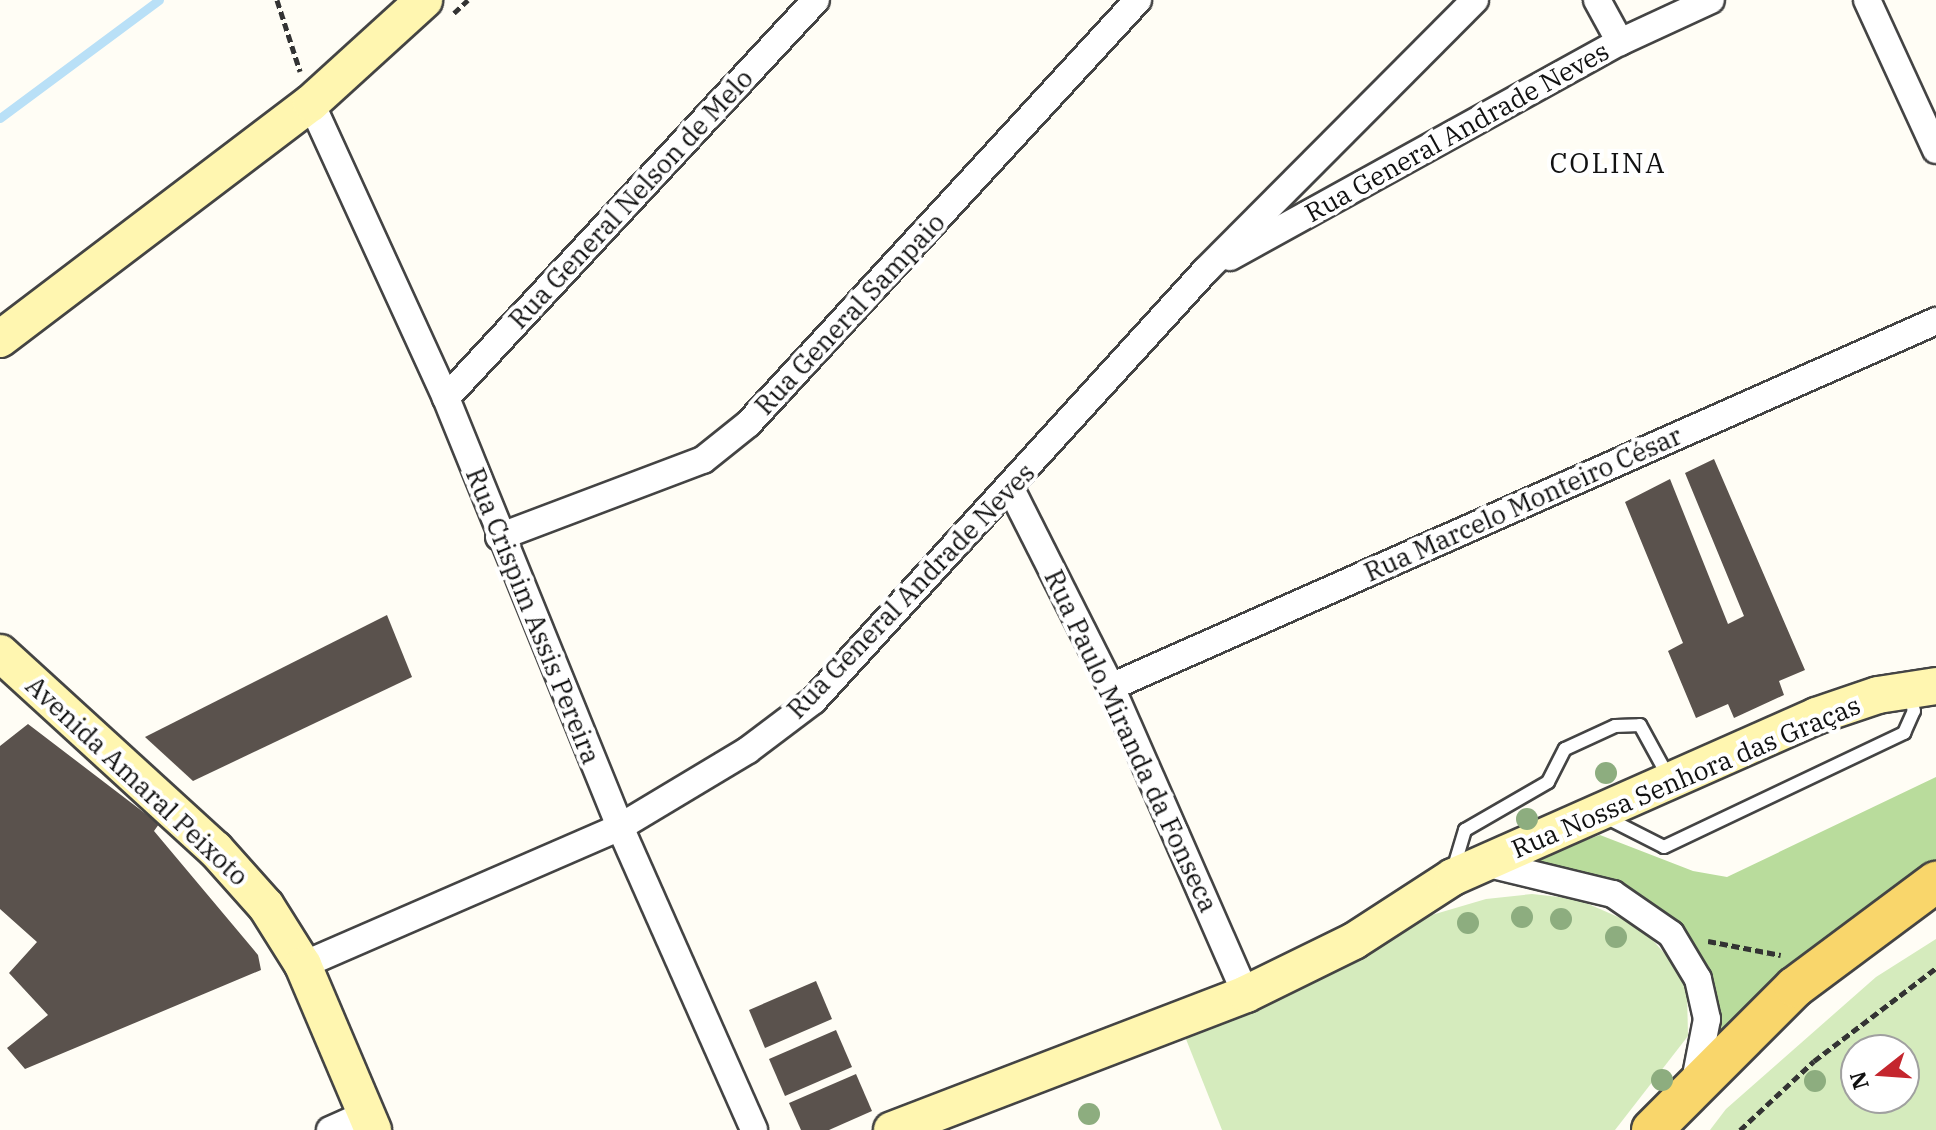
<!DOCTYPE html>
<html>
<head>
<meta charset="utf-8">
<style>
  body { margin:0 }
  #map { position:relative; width:1936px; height:1130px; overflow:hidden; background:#fffdf5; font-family:"IBM Plex Serif",serif }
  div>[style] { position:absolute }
  .green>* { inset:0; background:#d5ebbd }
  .forest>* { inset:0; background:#b9dc9c }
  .stream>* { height:9px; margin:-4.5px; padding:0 4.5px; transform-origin:4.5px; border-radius:4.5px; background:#b9e0f7 }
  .building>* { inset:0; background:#5a524d }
  .path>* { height:5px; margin-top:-2.5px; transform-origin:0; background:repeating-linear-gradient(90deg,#333 0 8px,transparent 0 12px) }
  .roads { filter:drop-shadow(2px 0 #444) drop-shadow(-2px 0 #444) drop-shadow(0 2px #444) drop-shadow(0 -2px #444) }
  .lane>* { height:12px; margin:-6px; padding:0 6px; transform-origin:6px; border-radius:6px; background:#fff }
  .street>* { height:26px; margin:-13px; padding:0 13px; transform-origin:13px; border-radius:13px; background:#fff }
  .secondary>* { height:36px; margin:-18px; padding:0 18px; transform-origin:18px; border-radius:18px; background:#fff6b0 }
  .primary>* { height:40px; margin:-20px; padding:0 20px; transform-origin:20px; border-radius:20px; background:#f9d66b }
  .trees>* { width:22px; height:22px; margin:-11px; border-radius:50%; background:#8dad7f }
  span { translate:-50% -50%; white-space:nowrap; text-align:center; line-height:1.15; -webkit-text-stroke:8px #fff; paint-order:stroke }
  .street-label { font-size:26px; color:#111 }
  .neighbourhood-label { font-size:28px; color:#111; letter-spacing:2px }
  .north { position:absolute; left:1840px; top:1034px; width:80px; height:80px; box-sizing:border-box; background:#fff; border:2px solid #a0a0a0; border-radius:50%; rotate:253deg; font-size:22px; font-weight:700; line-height:32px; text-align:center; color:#111 }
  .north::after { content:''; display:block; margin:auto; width:28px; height:36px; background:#c4262e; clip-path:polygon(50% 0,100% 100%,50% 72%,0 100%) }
</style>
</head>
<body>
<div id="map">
  <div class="green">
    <div style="clip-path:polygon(1532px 894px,1577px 899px,1641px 927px,1673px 963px,1687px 992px,1688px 1036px,1615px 1130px,1222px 1130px,1182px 1029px,1425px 917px,1486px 899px)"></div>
    <div style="clip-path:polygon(evenodd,1936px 939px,1936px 1130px,1710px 1130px,1726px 1109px,1876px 977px,1936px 939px,1904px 1050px,1904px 1098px,1856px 1098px,1856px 1050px,1904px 1050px)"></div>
  </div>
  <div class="forest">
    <div style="clip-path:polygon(1936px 777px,1936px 867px,1718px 1049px,1716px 1008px,1674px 922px,1629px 889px,1529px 861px,1600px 835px,1693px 871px,1727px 877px)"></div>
  </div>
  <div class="stream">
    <div style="left:0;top:118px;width:198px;rotate:-36.6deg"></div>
  </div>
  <div class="building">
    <div style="clip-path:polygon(1714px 459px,1805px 670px,1779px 681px,1784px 695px,1734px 718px,1728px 704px,1696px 718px,1668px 651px,1683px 643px,1625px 502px,1670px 479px,1728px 624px,1744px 616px,1685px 473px)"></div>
    <div style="clip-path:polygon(387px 615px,412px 677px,193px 781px,145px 737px)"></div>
    <div style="clip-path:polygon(28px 724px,159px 824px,154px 831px,258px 955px,261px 970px,25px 1069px,7px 1048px,48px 1015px,9px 973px,37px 942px,0 909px,0 746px)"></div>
    <div style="clip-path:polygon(816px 981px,832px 1019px,765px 1048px,749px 1010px)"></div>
    <div style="clip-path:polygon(836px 1030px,852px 1067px,785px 1096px,769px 1059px)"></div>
    <div style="clip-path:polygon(856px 1074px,872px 1111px,829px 1130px,801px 1130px,789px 1103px)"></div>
  </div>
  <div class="path">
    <div style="left:277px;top:0;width:75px;rotate:72.1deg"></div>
    <div style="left:454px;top:13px;width:19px;rotate:-43deg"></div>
    <div style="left:1708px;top:941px;width:74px;rotate:10.9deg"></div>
    <div style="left:1740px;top:1130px;width:101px;rotate:-43deg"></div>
    <div style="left:1814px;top:1061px;width:153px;rotate:-37.3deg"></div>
  </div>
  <div class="roads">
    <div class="lane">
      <div style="left:1603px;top:816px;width:68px;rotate:26.9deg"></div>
      <div style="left:1664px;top:847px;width:266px;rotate:-25.4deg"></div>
      <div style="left:1904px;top:733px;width:24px;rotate:-66deg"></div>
      <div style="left:1914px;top:711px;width:20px;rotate:-105deg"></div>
      <div style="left:1453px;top:870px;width:42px;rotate:-73.3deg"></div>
      <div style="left:1465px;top:830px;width:96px;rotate:-30deg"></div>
      <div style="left:1548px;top:782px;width:37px;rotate:-63deg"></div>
      <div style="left:1565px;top:749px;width:55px;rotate:-24.7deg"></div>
      <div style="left:1615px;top:726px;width:25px;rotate:-2deg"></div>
      <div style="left:1640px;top:725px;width:60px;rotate:61.3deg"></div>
    </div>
    <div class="street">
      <div style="left:1597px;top:0;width:48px;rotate:61.3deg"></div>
      <div style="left:1867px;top:0;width:165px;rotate:65.3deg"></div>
      <div style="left:311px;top:103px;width:324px;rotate:65.4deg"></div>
      <div style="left:446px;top:398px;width:463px;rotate:67.9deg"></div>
      <div style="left:620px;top:827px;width:331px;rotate:66.1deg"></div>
      <div style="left:1230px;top:257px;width:445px;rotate:-28.9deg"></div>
      <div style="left:1620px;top:42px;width:100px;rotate:-24.8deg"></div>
      <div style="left:446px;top:398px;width:543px;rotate:-47.09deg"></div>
      <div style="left:1011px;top:489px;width:222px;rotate:63.2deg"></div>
      <div style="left:1111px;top:687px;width:335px;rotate:66.3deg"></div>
      <div style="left:499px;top:537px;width:218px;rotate:-20.7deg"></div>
      <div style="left:703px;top:460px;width:58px;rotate:-38.7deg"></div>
      <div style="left:748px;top:424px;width:576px;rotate:-47.39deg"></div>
      <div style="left:1111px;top:687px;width:903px;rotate:-23.92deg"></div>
      <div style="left:1485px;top:863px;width:132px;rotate:13.6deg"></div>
      <div style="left:1613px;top:894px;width:70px;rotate:34.6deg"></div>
      <div style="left:1671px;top:934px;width:52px;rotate:59deg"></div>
      <div style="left:1698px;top:979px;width:41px;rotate:77.3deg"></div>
      <div style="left:1707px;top:1019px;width:63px;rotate:101deg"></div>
      <div style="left:303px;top:965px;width:346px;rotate:-23.5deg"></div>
      <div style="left:620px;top:827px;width:149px;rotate:-31deg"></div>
      <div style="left:748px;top:750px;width:81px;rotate:-37deg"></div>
      <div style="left:813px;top:701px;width:583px;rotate:-47.64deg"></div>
      <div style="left:1206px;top:270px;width:381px;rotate:-45.1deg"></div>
      <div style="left:330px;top:1130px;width:39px;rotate:-24deg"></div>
    </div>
    <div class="secondary">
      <div style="left:0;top:339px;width:390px;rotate:-37.2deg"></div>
      <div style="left:311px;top:103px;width:153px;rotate:-42.3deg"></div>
      <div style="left:0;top:653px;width:291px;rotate:42.4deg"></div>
      <div style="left:215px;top:849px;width:76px;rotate:48.2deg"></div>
      <div style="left:266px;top:906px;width:70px;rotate:57.9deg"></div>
      <div style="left:303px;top:965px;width:179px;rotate:67deg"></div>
      <div style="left:892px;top:1130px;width:379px;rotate:-21deg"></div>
      <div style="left:1246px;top:994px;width:120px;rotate:-26.1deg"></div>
      <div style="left:1354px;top:941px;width:118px;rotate:-32.9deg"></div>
      <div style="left:1453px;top:877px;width:397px;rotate:-23.9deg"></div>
      <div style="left:1816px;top:716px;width:65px;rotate:-18.7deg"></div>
      <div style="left:1878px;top:695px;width:59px;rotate:-8.8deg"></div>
    </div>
    <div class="primary">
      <div style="left:1652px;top:1130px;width:202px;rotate:-45deg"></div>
      <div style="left:1795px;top:987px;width:176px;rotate:-36.7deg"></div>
    </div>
  </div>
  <div class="trees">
    <div style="left:1606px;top:773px"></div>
    <div style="left:1527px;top:819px"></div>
    <div style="left:1522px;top:917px"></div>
    <div style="left:1561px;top:919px"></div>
    <div style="left:1468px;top:923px"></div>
    <div style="left:1616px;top:937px"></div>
    <div style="left:1662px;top:1080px"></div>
    <div style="left:1815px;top:1081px"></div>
    <div style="left:1089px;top:1114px"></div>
  </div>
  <div class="street-label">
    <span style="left:1457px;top:132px;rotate:-29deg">Rua General Andrade Neves</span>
    <span style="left:631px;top:199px;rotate:-47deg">Rua General Nelson de Melo</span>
    <span style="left:850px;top:314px;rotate:-47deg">Rua General Sampaio</span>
    <span style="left:1523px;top:504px;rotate:-24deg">Rua Marcelo Monteiro César</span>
    <span style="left:911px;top:591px;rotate:-46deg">Rua General Andrade Neves</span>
    <span style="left:533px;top:616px;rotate:68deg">Rua Crispim Assis Pereira</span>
    <span style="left:1131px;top:741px;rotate:65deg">Rua Paulo Miranda da Fonseca</span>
    <span style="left:1686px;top:777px;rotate:-23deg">Rua Nossa Senhora das Graças</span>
    <span style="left:137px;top:781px;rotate:43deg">Avenida Amaral Peixoto</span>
  </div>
  <div class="neighbourhood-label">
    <span style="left:1608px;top:163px">COLINA</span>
  </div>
  <div class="north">N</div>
</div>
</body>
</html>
